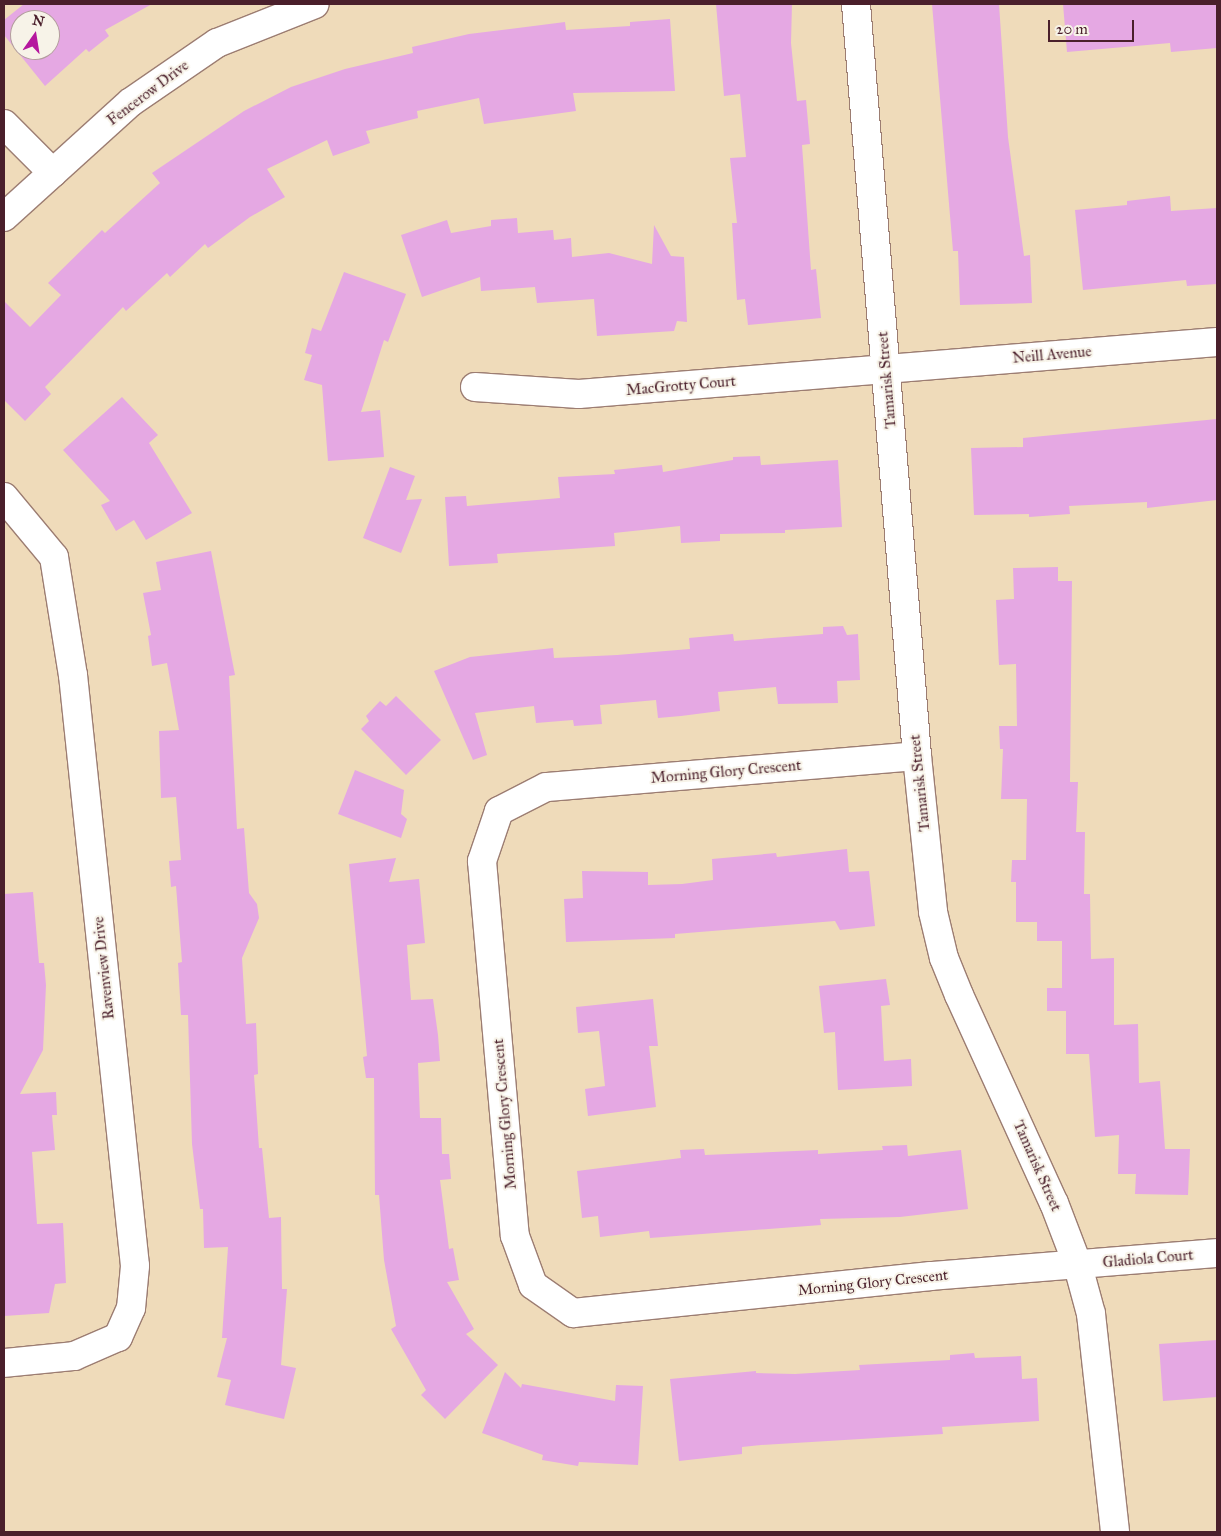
<!DOCTYPE html>
<html>
<head>
<meta charset="utf-8">
<style>
  body { margin:0 }
  #map { position:relative; width:1221px; height:1536px; overflow:hidden; background:#efdbba; font-family:"IM FELL Great Primer",serif }
  div>[style] { position:absolute }
  .building>* { inset:0; background:#e5a8e3 }
  .roads { filter:drop-shadow(1px 0 #9c7d72) drop-shadow(-1px 0 #9c7d72) drop-shadow(0 1px #9c7d72) drop-shadow(0 -1px #9c7d72) }
  .minor>* { height:28px; margin:-14px; padding:0 14px; transform-origin:14px; border-radius:14px; background:#fff }
  span { translate:-50% -50%; white-space:nowrap; text-align:center; line-height:1.15; -webkit-text-stroke:4px #f7f3e8; paint-order:stroke }
  .street-label { font-size:15px; color:#4a1f2b }
  .frame { position:absolute; inset:0; border:5px solid #4a1f2b; pointer-events:none }
  .north { position:absolute; left:10px; top:10px; width:50px; height:50px; box-sizing:border-box; background:#f7f3e8; border:1px solid #b29e9c; border-radius:50%; rotate:13deg; font-size:14px; font-weight:700; line-height:20px; text-align:center; color:#4a1f2b }
  .north::after { content:''; display:block; margin:auto; width:18px; height:22px; background:#b5179e; clip-path:polygon(50% 0,100% 100%,50% 72%,0 100%) }
  .scale { position:absolute; left:1048px; top:20px; width:86px; height:22px; box-sizing:border-box; border:2px solid #4a1f2b; border-top:0; padding-left:6px; font-size:15px; line-height:18px; white-space:nowrap; color:#4a1f2b; -webkit-text-stroke:4px #f7f3e8; paint-order:stroke }
</style>
</head>
<body>
<div id="map">
  <div class="building">
    <div style="clip-path:polygon(evenodd,24px 4px,152px 4px,105px 30px,109px 36px,89px 52px,86px 49px,45px 86px,4px 35px,4px 20px,24px 4px,20px 20px,50px 20px,50px 50px,20px 50px,20px 20px)"></div>
    <div style="clip-path:polygon(716px 4px,792px 4px,791px 43px,797px 101px,806px 100px,810px 144px,802px 145px,811px 270px,816px 269px,821px 318px,748px 325px,745px 299px,737px 300px,732px 223px,737px 223px,730px 158px,746px 157px,740px 94px,724px 96px)"></div>
    <div style="clip-path:polygon(932px 4px,999px 4px,1008px 137px,1024px 256px,1030px 255px,1032px 303px,960px 305px,958px 251px,953px 251px)"></div>
    <div style="clip-path:polygon(1063px 4px,1217px 4px,1217px 48px,1171px 52px,1170px 43px,1067px 52px)"></div>
    <div style="clip-path:polygon(670px 19px,675px 91px,573px 93px,576px 111px,484px 124px,479px 98px,417px 111px,418px 118px,366px 131px,370px 143px,333px 156px,327px 140px,267px 169px,285px 197px,250px 217px,208px 248px,205px 244px,170px 277px,167px 273px,126px 311px,123px 307px,45px 387px,51px 394px,25px 421px,4px 400px,4px 301px,30px 327px,61px 295px,48px 283px,102px 230px,105px 233px,160px 183px,152px 173px,244px 111px,291px 87px,345px 69px,413px 53px,412px 47px,469px 34px,565px 22px,566px 30px,630px 26px,630px 22px)"></div>
    <div style="clip-path:polygon(1170px 196px,1171px 211px,1217px 208px,1217px 284px,1187px 286px,1186px 280px,1083px 290px,1075px 210px,1127px 205px,1127px 201px)"></div>
    <div style="clip-path:polygon(517px 218px,518px 233px,553px 230px,554px 240px,571px 238px,572px 257px,609px 253px,652px 264px,654px 225px,671px 256px,684px 257px,687px 322px,677px 321px,674px 331px,597px 336px,594px 299px,537px 303px,535px 287px,481px 291px,480px 277px,422px 297px,401px 235px,447px 220px,451px 233px,491px 226px,491px 220px)"></div>
    <div style="clip-path:polygon(344px 272px,406px 294px,388px 342px,384px 340px,361px 412px,380px 410px,384px 457px,328px 461px,322px 385px,304px 380px,312px 355px,305px 353px,312px 328px,321px 331px)"></div>
    <div style="clip-path:polygon(122px 397px,158px 435px,149px 443px,192px 513px,146px 540px,134px 520px,116px 531px,101px 505px,110px 501px,63px 450px)"></div>
    <div style="clip-path:polygon(1217px 419px,1217px 500px,1147px 508px,1147px 502px,1069px 506px,1070px 514px,1029px 517px,1029px 514px,974px 515px,971px 448px,1023px 447px,1023px 438px)"></div>
    <div style="clip-path:polygon(760px 456px,761px 465px,838px 460px,842px 527px,785px 530px,785px 533px,720px 534px,720px 541px,681px 543px,680px 526px,614px 533px,615px 546px,497px 554px,498px 563px,449px 566px,445px 497px,466px 496px,467px 506px,560px 498px,558px 477px,615px 474px,614px 470px,662px 465px,663px 472px,733px 460px,733px 457px)"></div>
    <div style="clip-path:polygon(390px 467px,415px 476px,406px 500px,422px 499px,401px 553px,363px 538px)"></div>
    <div style="clip-path:polygon(211px 551px,235px 675px,229px 676px,237px 829px,244px 828px,249px 893px,257px 904px,259px 918px,242px 958px,246px 1024px,256px 1023px,258px 1074px,254px 1075px,259px 1148px,262px 1148px,269px 1218px,281px 1217px,282px 1289px,287px 1289px,281px 1365px,296px 1368px,284px 1419px,225px 1405px,231px 1380px,217px 1377px,227px 1338px,222px 1338px,228px 1247px,204px 1248px,203px 1209px,200px 1209px,192px 1144px,188px 1015px,181px 1015px,178px 963px,182px 962px,176px 886px,171px 887px,169px 861px,181px 860px,176px 797px,161px 798px,159px 731px,179px 730px,167px 663px,152px 666px,148px 636px,151px 635px,143px 593px,161px 590px,156px 562px)"></div>
    <div style="clip-path:polygon(1058px 567px,1058px 581px,1072px 581px,1070px 782px,1078px 782px,1076px 832px,1085px 832px,1084px 894px,1090px 894px,1091px 959px,1114px 958px,1114px 1025px,1138px 1024px,1139px 1083px,1160px 1081px,1165px 1149px,1190px 1149px,1188px 1195px,1135px 1194px,1136px 1174px,1118px 1174px,1119px 1135px,1095px 1137px,1089px 1054px,1066px 1054px,1066px 1011px,1047px 1011px,1047px 988px,1062px 988px,1062px 941px,1037px 941px,1037px 922px,1016px 922px,1016px 882px,1011px 882px,1012px 860px,1026px 860px,1027px 799px,1001px 799px,1003px 749px,1000px 749px,999px 726px,1017px 726px,1016px 664px,999px 665px,996px 600px,1014px 599px,1013px 568px)"></div>
    <div style="clip-path:polygon(843px 626px,847px 635px,858px 634px,860px 680px,837px 681px,838px 703px,778px 704px,776px 687px,718px 692px,720px 711px,681px 716px,658px 718px,656px 700px,600px 705px,602px 724px,574px 726px,573px 720px,536px 723px,534px 706px,475px 713px,487px 755px,473px 760px,434px 671px,470px 657px,553px 648px,554px 658px,617px 655px,690px 649px,689px 638px,733px 634px,734px 641px,823px 634px,823px 627px)"></div>
    <div style="clip-path:polygon(396px 696px,441px 740px,406px 775px,361px 729px,369px 721px,366px 716px,380px 701px,386px 706px)"></div>
    <div style="clip-path:polygon(355px 770px,404px 790px,401px 814px,407px 819px,401px 838px,338px 814px)"></div>
    <div style="clip-path:polygon(847px 849px,849px 872px,869px 871px,875px 926px,840px 930px,835px 921px,675px 934px,675px 938px,566px 942px,564px 899px,583px 898px,582px 871px,648px 872px,648px 885px,682px 884px,713px 880px,712px 859px,776px 853px,777px 857px)"></div>
    <div style="clip-path:polygon(396px 858px,389px 882px,419px 879px,425px 943px,407px 945px,411px 1000px,433px 999px,438px 1035px,440px 1061px,418px 1063px,420px 1118px,441px 1118px,442px 1154px,449px 1154px,451px 1179px,440px 1180px,449px 1249px,453px 1248px,459px 1280px,447px 1282px,474px 1329px,466px 1334px,498px 1365px,445px 1419px,421px 1395px,426px 1390px,391px 1329px,396px 1326px,384px 1260px,379px 1195px,375px 1195px,374px 1078px,366px 1078px,363px 1057px,367px 1056px,349px 864px)"></div>
    <div style="clip-path:polygon(33px 892px,39px 963px,44px 963px,46px 985px,43px 1050px,20px 1094px,56px 1092px,57px 1115px,52px 1115px,55px 1150px,32px 1152px,37px 1224px,63px 1223px,66px 1283px,55px 1284px,49px 1313px,4px 1316px,4px 894px)"></div>
    <div style="clip-path:polygon(886px 979px,890px 1005px,881px 1006px,884px 1061px,911px 1059px,912px 1086px,838px 1090px,835px 1032px,824px 1033px,819px 986px)"></div>
    <div style="clip-path:polygon(653px 999px,658px 1046px,649px 1046px,656px 1107px,588px 1116px,585px 1089px,605px 1086px,599px 1031px,578px 1033px,576px 1007px)"></div>
    <div style="clip-path:polygon(907px 1145px,908px 1156px,961px 1150px,968px 1209px,900px 1217px,820px 1219px,821px 1225px,650px 1238px,649px 1231px,600px 1237px,598px 1216px,582px 1218px,577px 1171px,681px 1158px,680px 1150px,704px 1149px,705px 1155px,818px 1150px,818px 1154px,883px 1150px,882px 1146px)"></div>
    <div style="clip-path:polygon(1217px 1340px,1217px 1397px,1163px 1401px,1159px 1344px)"></div>
    <div style="clip-path:polygon(974px 1353px,975px 1358px,1021px 1356px,1022px 1379px,1037px 1378px,1039px 1421px,942px 1427px,943px 1434px,761px 1445px,742px 1447px,742px 1454px,679px 1461px,670px 1379px,756px 1371px,756px 1373px,795px 1374px,860px 1370px,859px 1365px,950px 1360px,950px 1355px)"></div>
    <div style="clip-path:polygon(505px 1372px,521px 1388px,522px 1384px,615px 1401px,616px 1385px,643px 1386px,638px 1465px,579px 1462px,578px 1466px,542px 1460px,543px 1455px,482px 1433px)"></div>
  </div>
  <div class="roads">
    <div class="minor">
      <div style="left:856px;top:4px;width:754px;rotate:85.36deg"></div>
      <div style="left:917px;top:756px;width:157px;rotate:84.1deg"></div>
      <div style="left:933px;top:912px;width:47px;rotate:76.6deg"></div>
      <div style="left:944px;top:958px;width:40px;rotate:68deg"></div>
      <div style="left:959px;top:995px;width:229px;rotate:65.5deg"></div>
      <div style="left:1054px;top:1203px;width:67px;rotate:69.1deg"></div>
      <div style="left:1078px;top:1266px;width:50px;rotate:74.8deg"></div>
      <div style="left:1091px;top:1314px;width:219px;rotate:83.7deg"></div>
      <div style="left:4px;top:124px;width:69px;rotate:45deg"></div>
      <div style="left:4px;top:217px;width:171px;rotate:-42.2deg"></div>
      <div style="left:131px;top:102px;width:104px;rotate:-34.5deg"></div>
      <div style="left:217px;top:43px;width:105px;rotate:-21.7deg"></div>
      <div style="left:475px;top:387px;width:104px;rotate:3.9deg"></div>
      <div style="left:579px;top:394px;width:640px;rotate:-4.66deg"></div>
      <div style="left:4px;top:497px;width:78px;rotate:50.2deg"></div>
      <div style="left:54px;top:557px;width:120px;rotate:80.9deg"></div>
      <div style="left:73px;top:675px;width:594px;rotate:84.01deg"></div>
      <div style="left:135px;top:1266px;width:42px;rotate:95.4deg"></div>
      <div style="left:131px;top:1308px;width:32px;rotate:114deg"></div>
      <div style="left:118px;top:1337px;width:48px;rotate:156.6deg"></div>
      <div style="left:74px;top:1356px;width:70px;rotate:174.3deg"></div>
      <div style="left:917px;top:756px;width:372px;rotate:175.2deg"></div>
      <div style="left:546px;top:787px;width:53px;rotate:152.9deg"></div>
      <div style="left:499px;top:811px;width:53px;rotate:108.8deg"></div>
      <div style="left:482px;top:861px;width:376px;rotate:85deg"></div>
      <div style="left:515px;top:1236px;width:52px;rotate:69.8deg"></div>
      <div style="left:533px;top:1285px;width:49px;rotate:35deg"></div>
      <div style="left:573px;top:1313px;width:360px;rotate:-5.9deg"></div>
      <div style="left:931px;top:1276px;width:287px;rotate:-4.6deg"></div>
    </div>
  </div>
  <div class="street-label">
    <span style="left:148px;top:93px;rotate:-37deg">Fencerow Drive</span>
    <span style="left:1052px;top:355px;rotate:-5deg">Neill Avenue</span>
    <span style="left:887px;top:380px;rotate:-95deg">Tamarisk Street</span>
    <span style="left:681px;top:386px;rotate:-5deg">MacGrotty Court</span>
    <span style="left:726px;top:772px;rotate:-5deg">Morning Glory Crescent</span>
    <span style="left:920px;top:783px;rotate:-96deg">Tamarisk Street</span>
    <span style="left:104px;top:968px;rotate:-96deg">Ravenview Drive</span>
    <span style="left:505px;top:1114px;rotate:-95deg">Morning Glory Crescent</span>
    <span style="left:1037px;top:1166px;rotate:66deg">Tamarisk Street</span>
    <span style="left:1148px;top:1259px;rotate:-5deg">Gladiola Court</span>
    <span style="left:873px;top:1283px;rotate:-6deg">Morning Glory Crescent</span>
  </div>
  <div class="frame"></div>
  <div class="north">N</div>
  <div class="scale">20 m</div>
</div>
</body>
</html>
